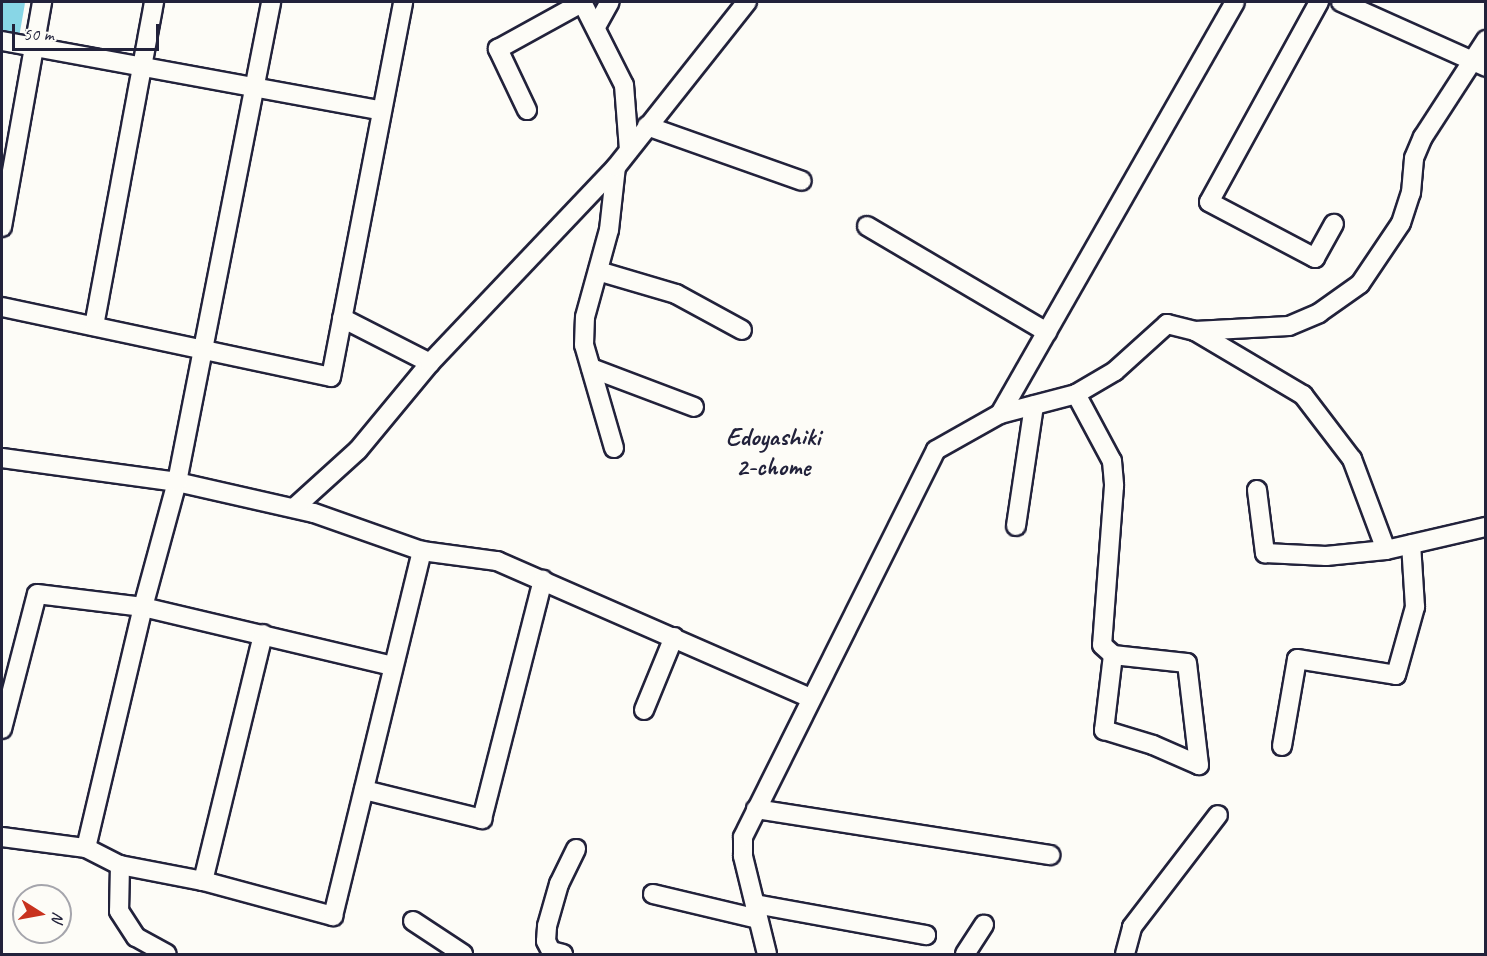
<!DOCTYPE html>
<html>
<head>
<meta charset="utf-8">
<style>
  body { margin:0 }
  #map { position:relative; width:1487px; height:956px; overflow:hidden; background:#fdfcf7; font-family:Caveat,sans-serif }
  div>[style] { position:absolute }
  .river>* { height:36px; margin:-18px; padding:0 18px; transform-origin:18px; border-radius:18px; background:#88d6e6 }
  .roads { filter:drop-shadow(2px 0 #22223b) drop-shadow(-2px 0 #22223b) drop-shadow(0 2px #22223b) drop-shadow(0 -2px #22223b) }
  .minor>* { height:18px; margin:-9px; padding:0 9px; transform-origin:9px; border-radius:9px; background:#fdfcf7 }
  span { translate:-50% -50%; white-space:nowrap; text-align:center; line-height:1.15; -webkit-text-stroke:6px #fdfcf7; paint-order:stroke }
  .neighbourhood-label { font-size:26px; color:#22223b; font-weight:700 }
  .frame { position:absolute; inset:0; border:3px solid #22223b; pointer-events:none }
  .north { position:absolute; left:12px; top:884px; width:60px; height:60px; box-sizing:border-box; background:#fdfcf7; border:2px solid #a5a5ac; border-radius:50%; rotate:101deg; font-size:16px; font-weight:700; line-height:24px; text-align:center; color:#22223b }
  .north::after { content:''; display:block; margin:auto; width:21px; height:27px; background:#c8321e; clip-path:polygon(50% 0,100% 100%,50% 72%,0 100%) }
  .scale { position:absolute; left:12px; top:24px; width:147px; height:27px; box-sizing:border-box; border:3px solid #22223b; border-top:0; padding-left:8px; font-size:18px; line-height:21px; white-space:nowrap; color:#22223b; -webkit-text-stroke:4px #fdfcf7; paint-order:stroke }
</style>
</head>
<body>
<div id="map">
  <div class="river">
    <div style="left:2px;top:30px;width:28px;rotate:-80deg"></div>
  </div>
  <div class="roads">
    <div class="minor">
      <div style="left:582px;top:2px;width:93px;rotate:63.2deg"></div>
      <div style="left:624px;top:85px;width:65px;rotate:85.6deg"></div>
      <div style="left:1319px;top:2px;width:228px;rotate:118.8deg"></div>
      <div style="left:1209px;top:202px;width:120px;rotate:27.8deg"></div>
      <div style="left:1315px;top:258px;width:39px;rotate:-61deg"></div>
      <div style="left:1341px;top:2px;width:159px;rotate:24.1deg"></div>
      <div style="left:597px;top:25px;width:26px;rotate:-61deg"></div>
      <div style="left:2px;top:41px;width:386px;rotate:10.4deg"></div>
      <div style="left:527px;top:110px;width:68px;rotate:-115.4deg"></div>
      <div style="left:498px;top:49px;width:97px;rotate:-28.9deg"></div>
      <div style="left:647px;top:126px;width:164px;rotate:19.5deg"></div>
      <div style="left:867px;top:226px;width:209px;rotate:30.5deg"></div>
      <div style="left:2px;top:227px;width:229px;rotate:-79.9deg"></div>
      <div style="left:598px;top:271px;width:81px;rotate:16.4deg"></div>
      <div style="left:676px;top:294px;width:75px;rotate:28.6deg"></div>
      <div style="left:2px;top:307px;width:336px;rotate:12deg"></div>
      <div style="left:331px;top:377px;width:382px;rotate:-79.1deg"></div>
      <div style="left:342px;top:318px;width:99px;rotate:27.1deg"></div>
      <div style="left:94px;top:326px;width:330px;rotate:-79.5deg"></div>
      <div style="left:1195px;top:331px;width:126px;rotate:30.7deg"></div>
      <div style="left:1303px;top:395px;width:81px;rotate:52.6deg"></div>
      <div style="left:1352px;top:459px;width:97px;rotate:69.5deg"></div>
      <div style="left:591px;top:368px;width:110px;rotate:20.7deg"></div>
      <div style="left:1076px;top:394px;width:76px;rotate:61.8deg"></div>
      <div style="left:1112px;top:461px;width:25px;rotate:85deg"></div>
      <div style="left:1114px;top:486px;width:159px;rotate:94.3deg"></div>
      <div style="left:1102px;top:645px;width:15px;rotate:42deg"></div>
      <div style="left:1113px;top:655px;width:74px;rotate:6.2deg"></div>
      <div style="left:1187px;top:663px;width:103px;rotate:83.3deg"></div>
      <div style="left:1000px;top:414px;width:474px;rotate:-60.3deg"></div>
      <div style="left:614px;top:448px;width:107px;rotate:-106.2deg"></div>
      <div style="left:584px;top:345px;width:28px;rotate:-88deg"></div>
      <div style="left:585px;top:317px;width:90px;rotate:-74.6deg"></div>
      <div style="left:609px;top:230px;width:63px;rotate:-83.7deg"></div>
      <div style="left:2px;top:458px;width:177px;rotate:7.8deg"></div>
      <div style="left:177px;top:482px;width:140px;rotate:12.8deg"></div>
      <div style="left:314px;top:513px;width:114px;rotate:19.4deg"></div>
      <div style="left:422px;top:551px;width:76px;rotate:7.6deg"></div>
      <div style="left:497px;top:561px;width:342px;rotate:23.6deg"></div>
      <div style="left:1257px;top:490px;width:64px;rotate:82.8deg"></div>
      <div style="left:1265px;top:553px;width:61px;rotate:2.8deg"></div>
      <div style="left:1326px;top:556px;width:60px;rotate:-5.7deg"></div>
      <div style="left:1386px;top:550px;width:103px;rotate:-13deg"></div>
      <div style="left:294px;top:508px;width:86px;rotate:-42.2deg"></div>
      <div style="left:358px;top:450px;width:113px;rotate:-50.4deg"></div>
      <div style="left:430px;top:363px;width:270px;rotate:-46.5deg"></div>
      <div style="left:616px;top:167px;width:211px;rotate:-51.6deg"></div>
      <div style="left:1016px;top:526px;width:122px;rotate:-81.5deg"></div>
      <div style="left:1113px;top:655px;width:76px;rotate:96.8deg"></div>
      <div style="left:1104px;top:730px;width:51px;rotate:17deg"></div>
      <div style="left:1153px;top:745px;width:50px;rotate:23.5deg"></div>
      <div style="left:644px;top:710px;width:79px;rotate:-67.7deg"></div>
      <div style="left:2px;top:729px;width:139px;rotate:-75.5deg"></div>
      <div style="left:37px;top:594px;width:107px;rotate:7deg"></div>
      <div style="left:143px;top:607px;width:257px;rotate:13.3deg"></div>
      <div style="left:1282px;top:746px;width:88px;rotate:-80.2deg"></div>
      <div style="left:1297px;top:659px;width:100px;rotate:9.2deg"></div>
      <div style="left:1396px;top:675px;width:71px;rotate:-74.4deg"></div>
      <div style="left:1415px;top:607px;width:63px;rotate:-93.6deg"></div>
      <div style="left:364px;top:790px;width:122px;rotate:13.8deg"></div>
      <div style="left:482px;top:819px;width:247px;rotate:-75.7deg"></div>
      <div style="left:756px;top:809px;width:298px;rotate:8.9deg"></div>
      <div style="left:2px;top:837px;width:85px;rotate:7.5deg"></div>
      <div style="left:86px;top:848px;width:38px;rotate:27deg"></div>
      <div style="left:120px;top:865px;width:85px;rotate:10.9deg"></div>
      <div style="left:203px;top:881px;width:135px;rotate:15.1deg"></div>
      <div style="left:333px;top:916px;width:376px;rotate:-76.3deg"></div>
      <div style="left:86px;top:848px;width:248px;rotate:-76.7deg"></div>
      <div style="left:143px;top:607px;width:130px;rotate:-74.8deg"></div>
      <div style="left:177px;top:482px;width:489px;rotate:-78.9deg"></div>
      <div style="left:120px;top:865px;width:46px;rotate:91.2deg"></div>
      <div style="left:119px;top:911px;width:31px;rotate:57deg"></div>
      <div style="left:136px;top:937px;width:35px;rotate:29deg"></div>
      <div style="left:203px;top:881px;width:254px;rotate:-76.3deg"></div>
      <div style="left:653px;top:894px;width:108px;rotate:13.4deg"></div>
      <div style="left:755px;top:904px;width:174px;rotate:10.3deg"></div>
      <div style="left:413px;top:921px;width:60px;rotate:33.4deg"></div>
      <div style="left:563px;top:954px;width:12px;rotate:-166deg"></div>
      <div style="left:551px;top:951px;width:11px;rotate:-117deg"></div>
      <div style="left:546px;top:941px;width:15px;rotate:-86deg"></div>
      <div style="left:547px;top:926px;width:44px;rotate:-74.1deg"></div>
      <div style="left:559px;top:884px;width:39px;rotate:-64deg"></div>
      <div style="left:767px;top:954px;width:101px;rotate:-103.8deg"></div>
      <div style="left:743px;top:856px;width:19px;rotate:-90deg"></div>
      <div style="left:743px;top:837px;width:432px;rotate:-63.5deg"></div>
      <div style="left:936px;top:450px;width:73px;rotate:-29.4deg"></div>
      <div style="left:1000px;top:414px;width:79px;rotate:-14.7deg"></div>
      <div style="left:1076px;top:394px;width:45px;rotate:-30.5deg"></div>
      <div style="left:1115px;top:371px;width:70px;rotate:-42.1deg"></div>
      <div style="left:1167px;top:324px;width:29px;rotate:14deg"></div>
      <div style="left:1195px;top:331px;width:94px;rotate:-3deg"></div>
      <div style="left:1289px;top:326px;width:33px;rotate:-23deg"></div>
      <div style="left:1319px;top:313px;width:50px;rotate:-35.3deg"></div>
      <div style="left:1360px;top:284px;width:73px;rotate:-56.1deg"></div>
      <div style="left:1401px;top:223px;width:32px;rotate:-72deg"></div>
      <div style="left:1411px;top:193px;width:35px;rotate:-85deg"></div>
      <div style="left:1414px;top:158px;width:23px;rotate:-67deg"></div>
      <div style="left:1423px;top:137px;width:116px;rotate:-57deg"></div>
      <div style="left:965px;top:954px;width:35px;rotate:-57deg"></div>
      <div style="left:1125px;top:954px;width:28px;rotate:-75deg"></div>
      <div style="left:1132px;top:927px;width:141px;rotate:-52.5deg"></div>
    </div>
  </div>
  <div class="neighbourhood-label">
    <span style="left:773px;top:452px">Edoyashiki<br>2-chome</span>
  </div>
  <div class="frame"></div>
  <div class="north">N</div>
  <div class="scale">50 m</div>
</div>
</body>
</html>
